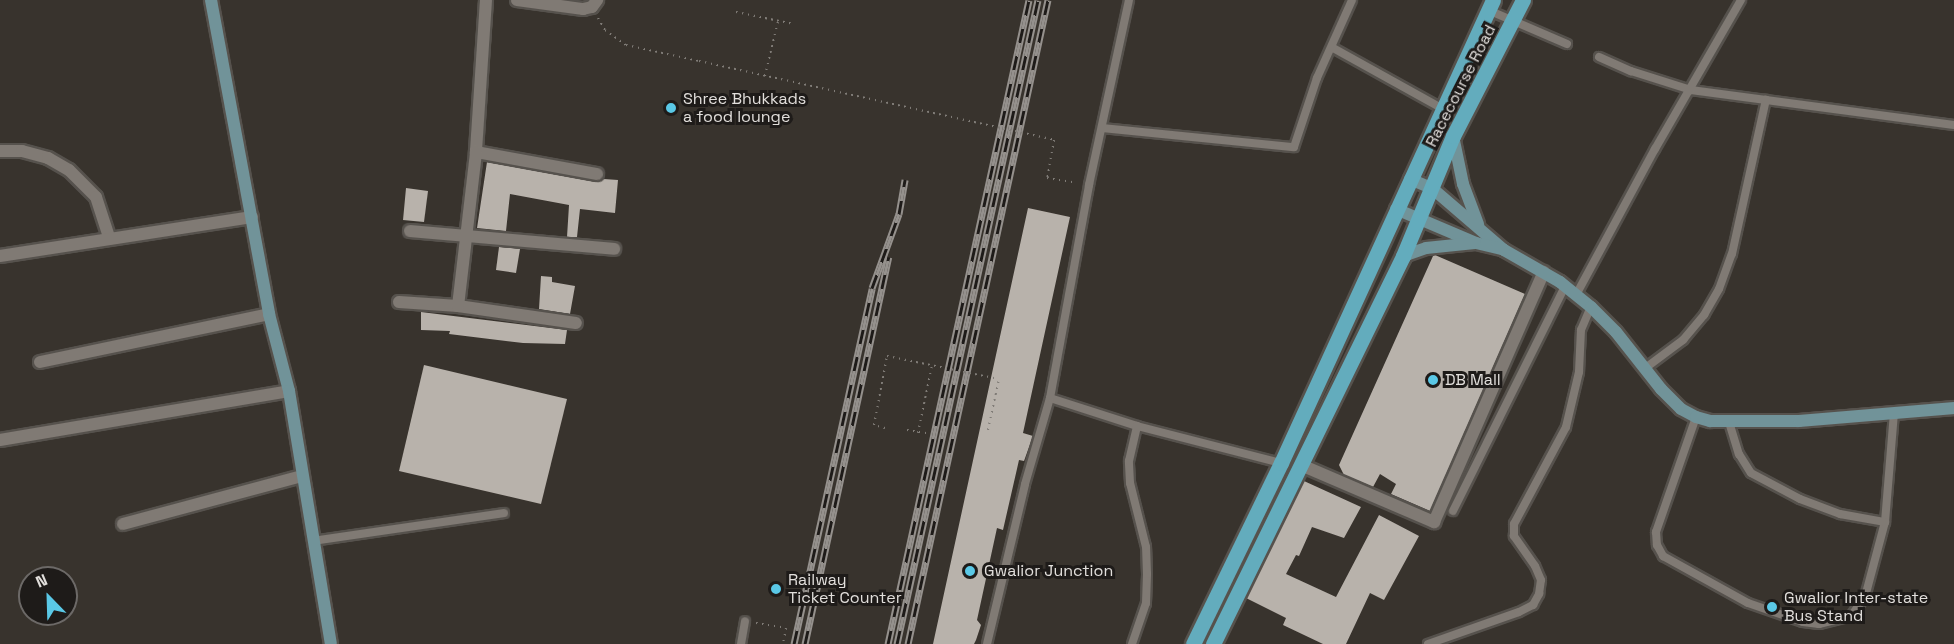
<!DOCTYPE html>
<html>
<head>
<meta charset="utf-8">
<style>
  body { margin:0 }
  #map { position:relative; width:1954px; height:644px; overflow:hidden; background:#38332d; font-family:"Space Grotesk",sans-serif }
  div>[style] { position:absolute }
  .building>* { inset:0; background:#b8b2ab }
  .path>* { height:2px; margin-top:-1px; transform-origin:0; background:repeating-linear-gradient(90deg,#807c77 0 1.5px,transparent 0 6px) }
  .roads { filter:drop-shadow(2px 0 #56524d) drop-shadow(-2px 0 #56524d) drop-shadow(0 2px #56524d) drop-shadow(0 -2px #56524d) }
  .lane>* { height:8px; margin:-4px; padding:0 4px; transform-origin:4px; border-radius:4px; background:#807a74 }
  .street>* { height:12px; margin:-6px; padding:0 6px; transform-origin:6px; border-radius:6px; background:#807a74 }
  .secondary>* { height:12px; margin:-6px; padding:0 6px; transform-origin:6px; border-radius:6px; background:#719399 }
  .primary>* { height:15px; margin:-7.5px; padding:0 7.5px; transform-origin:7.5px; border-radius:7.5px; background:#63acbd }
  .rail>* { height:7px; margin-top:-3.5px; transform-origin:0; background:repeating-linear-gradient(90deg,#1e1b19 0 14px,#95918d 0 28px); box-sizing:border-box; border-block:2px solid #95918d }
  .path-bridge>* { height:2px; margin-top:-1px; transform-origin:0; background:repeating-linear-gradient(90deg,#807c77 0 1.5px,transparent 0 6px) }
  .dots>* { width:16px; height:16px; translate:-50% -50%; box-sizing:border-box; border:3px solid #1e1b19; border-radius:50% }
  span { translate:-50% -50%; white-space:nowrap; text-align:center; line-height:1.15; -webkit-text-stroke:6px #1e1b19; paint-order:stroke }
  .street-label { font-size:16px; color:#e2dfdc }
  .poi-label { font-size:16px; color:#e2dfdc }
  .left { translate:0 -50%; text-align:left }
  .north { position:absolute; left:18px; top:566px; width:60px; height:60px; box-sizing:border-box; background:#1e1b19; border:2px solid #6c6967; border-radius:50%; rotate:337deg; font-size:16px; font-weight:700; line-height:24px; text-align:center; color:#e2dfdc }
  .north::after { content:''; display:block; margin:auto; width:21px; height:27px; background:#5ac8e6; clip-path:polygon(50% 0,100% 100%,50% 72%,0 100%) }
</style>
</head>
<body>
<div id="map">
  <div class="building">
    <div style="clip-path:polygon(487px 162px,596px 182px,604px 179px,618px 180px,615px 213px,580px 209px,577px 237px,567px 237px,569px 205px,510px 194px,506px 231px,477px 228px)"></div>
    <div style="clip-path:polygon(406px 188px,428px 191px,424px 222px,403px 220px)"></div>
    <div style="clip-path:polygon(1028px 208px,1070px 217px,1023px 433px,1033px 436px,1024px 461px,1019px 460px,1003px 530px,997px 528px,977px 620px,981px 625px,976px 640px,974px 644px,933px 644px)"></div>
    <div style="clip-path:polygon(499px 247px,520px 249px,516px 273px,496px 270px)"></div>
    <div style="clip-path:polygon(1435px 255px,1525px 294px,1430px 511px,1391px 494px,1396px 484px,1380px 474px,1373px 487px,1344px 475px,1339px 465px,1433px 256px)"></div>
    <div style="clip-path:polygon(541px 276px,552px 277px,552px 282px,575px 286px,570px 314px,539px 309px)"></div>
    <div style="clip-path:polygon(421px 312px,567px 330px,565px 344px,523px 343px,449px 334px,450px 331px,421px 330px)"></div>
    <div style="clip-path:polygon(424px 365px,567px 399px,541px 504px,399px 471px)"></div>
    <div style="clip-path:polygon(1304px 481px,1361px 507px,1344px 538px,1312px 527px,1299px 556px,1296px 555px,1286px 574px,1336px 597px,1379px 515px,1419px 536px,1384px 600px,1370px 593px,1346px 644px,1323px 644px,1283px 625px,1286px 618px,1246px 598px)"></div>
  </div>
  <div class="path">
    <div style="left:736px;top:12px;width:59px;rotate:11.7deg"></div>
    <div style="left:598px;top:18px;width:14px;rotate:60deg"></div>
    <div style="left:605px;top:30px;width:26px;rotate:36deg"></div>
    <div style="left:626px;top:45px;width:75px;rotate:12.4deg"></div>
    <div style="left:765px;top:76px;width:57px;rotate:-76.7deg"></div>
    <div style="left:1054px;top:140px;width:39px;rotate:100deg"></div>
    <div style="left:1047px;top:178px;width:30px;rotate:9deg"></div>
    <div style="left:885px;top:428px;width:11px;rotate:-165deg"></div>
    <div style="left:874px;top:425px;width:70px;rotate:-79.3deg"></div>
    <div style="left:907px;top:430px;width:24px;rotate:9deg"></div>
    <div style="left:988px;top:430px;width:52px;rotate:-77.8deg"></div>
    <div style="left:918px;top:433px;width:69px;rotate:-78.4deg"></div>
    <div style="left:756px;top:623px;width:30px;rotate:9deg"></div>
    <div style="left:786px;top:628px;width:16px;rotate:101deg"></div>
  </div>
  <div class="roads">
    <div class="lane">
      <div style="left:1488px;top:10px;width:86px;rotate:23.3deg"></div>
      <div style="left:1333px;top:48px;width:126px;rotate:29deg"></div>
      <div style="left:1599px;top:57px;width:35px;rotate:24deg"></div>
      <div style="left:1631px;top:71px;width:63px;rotate:17.6deg"></div>
      <div style="left:1691px;top:90px;width:265px;rotate:7.6deg"></div>
      <div style="left:1102px;top:128px;width:193px;rotate:5.7deg"></div>
      <div style="left:1294px;top:147px;width:73px;rotate:-71.6deg"></div>
      <div style="left:1317px;top:78px;width:85px;rotate:-65.8deg"></div>
      <div style="left:1576px;top:295px;width:166px;rotate:-61.6deg"></div>
      <div style="left:1655px;top:149px;width:172px;rotate:-60deg"></div>
      <div style="left:1644px;top:369px;width:49px;rotate:-36.6deg"></div>
      <div style="left:1683px;top:340px;width:33px;rotate:-50deg"></div>
      <div style="left:1704px;top:315px;width:30px;rotate:-60deg"></div>
      <div style="left:1719px;top:289px;width:37px;rotate:-70deg"></div>
      <div style="left:1732px;top:254px;width:158px;rotate:-77.6deg"></div>
      <div style="left:1050px;top:398px;width:91px;rotate:17.8deg"></div>
      <div style="left:1137px;top:426px;width:149px;rotate:14.4deg"></div>
      <div style="left:1696px;top:417px;width:122px;rotate:109.2deg"></div>
      <div style="left:1656px;top:532px;width:13px;rotate:86deg"></div>
      <div style="left:1657px;top:545px;width:13px;rotate:61deg"></div>
      <div style="left:1663px;top:556px;width:97px;rotate:28.9deg"></div>
      <div style="left:1748px;top:603px;width:58px;rotate:19.1deg"></div>
      <div style="left:1803px;top:622px;width:16px;rotate:7deg"></div>
      <div style="left:1819px;top:624px;width:33px;rotate:-14deg"></div>
      <div style="left:1851px;top:616px;width:24px;rotate:-54deg"></div>
      <div style="left:1865px;top:597px;width:78px;rotate:-75.1deg"></div>
      <div style="left:1885px;top:522px;width:109px;rotate:-85.3deg"></div>
      <div style="left:1729px;top:422px;width:34px;rotate:73deg"></div>
      <div style="left:1739px;top:454px;width:22px;rotate:58deg"></div>
      <div style="left:1751px;top:473px;width:55px;rotate:28deg"></div>
      <div style="left:1800px;top:499px;width:43px;rotate:20.6deg"></div>
      <div style="left:1840px;top:514px;width:46px;rotate:10.1deg"></div>
      <div style="left:1453px;top:511px;width:251px;rotate:-63.5deg"></div>
      <div style="left:313px;top:541px;width:193px;rotate:-8.3deg"></div>
      <div style="left:741px;top:644px;width:23px;rotate:-80deg"></div>
      <div style="left:987px;top:644px;width:164px;rotate:-76.6deg"></div>
      <div style="left:1025px;top:484px;width:90px;rotate:-73.8deg"></div>
      <div style="left:1050px;top:398px;width:217px;rotate:-79.6deg"></div>
      <div style="left:1089px;top:185px;width:189px;rotate:-77.8deg"></div>
      <div style="left:1132px;top:644px;width:43px;rotate:-71.1deg"></div>
      <div style="left:1146px;top:603px;width:29px;rotate:-88deg"></div>
      <div style="left:1147px;top:574px;width:27px;rotate:-92deg"></div>
      <div style="left:1146px;top:547px;width:66px;rotate:-104deg"></div>
      <div style="left:1130px;top:483px;width:22px;rotate:-93deg"></div>
      <div style="left:1129px;top:461px;width:36px;rotate:-77deg"></div>
      <div style="left:1428px;top:644px;width:96px;rotate:-19.4deg"></div>
      <div style="left:1519px;top:612px;width:16px;rotate:-27deg"></div>
      <div style="left:1533px;top:605px;width:13px;rotate:-61deg"></div>
      <div style="left:1539px;top:594px;width:14px;rotate:-82deg"></div>
      <div style="left:1541px;top:580px;width:15px;rotate:-113deg"></div>
      <div style="left:1535px;top:566px;width:37px;rotate:-125deg"></div>
      <div style="left:1514px;top:536px;width:12px;rotate:-90deg"></div>
      <div style="left:1514px;top:524px;width:110px;rotate:-61.8deg"></div>
      <div style="left:1566px;top:427px;width:57px;rotate:-76.7deg"></div>
      <div style="left:1579px;top:372px;width:42px;rotate:-87.3deg"></div>
      <div style="left:1581px;top:330px;width:25px;rotate:-67deg"></div>
    </div>
    <div class="street">
      <div style="left:486px;top:0;width:152px;rotate:93.8deg"></div>
      <div style="left:476px;top:152px;width:123px;rotate:10.3deg"></div>
      <div style="left:517px;top:0;width:67px;rotate:7.8deg"></div>
      <div style="left:583px;top:9px;width:9px;rotate:-13deg"></div>
      <div style="left:592px;top:7px;width:9px;rotate:-54deg"></div>
      <div style="left:0;top:151px;width:22px"></div>
      <div style="left:22px;top:151px;width:27px;rotate:15deg"></div>
      <div style="left:48px;top:158px;width:24px;rotate:30deg"></div>
      <div style="left:69px;top:170px;width:38px;rotate:45deg"></div>
      <div style="left:96px;top:197px;width:42px;rotate:72deg"></div>
      <div style="left:410px;top:231px;width:205px;rotate:5deg"></div>
      <div style="left:0;top:256px;width:255px;rotate:-8.8deg"></div>
      <div style="left:399px;top:302px;width:59px;rotate:3.9deg"></div>
      <div style="left:458px;top:306px;width:119px;rotate:8.2deg"></div>
      <div style="left:458px;top:306px;width:155px;rotate:-83.3deg"></div>
      <div style="left:40px;top:362px;width:234px;rotate:-11.8deg"></div>
      <div style="left:0;top:440px;width:293px;rotate:-9.6deg"></div>
      <div style="left:1301px;top:465px;width:145px;rotate:23.2deg"></div>
      <div style="left:1434px;top:522px;width:273px;rotate:-66.3deg"></div>
      <div style="left:123px;top:524px;width:185px;rotate:-15deg"></div>
    </div>
    <div class="secondary">
      <div style="left:211px;top:0;width:319px;rotate:79.5deg"></div>
      <div style="left:269px;top:314px;width:80px;rotate:75.4deg"></div>
      <div style="left:289px;top:391px;width:256px;rotate:80.6deg"></div>
      <div style="left:1453px;top:136px;width:49px;rotate:78.2deg"></div>
      <div style="left:1463px;top:184px;width:43px;rotate:69.4deg"></div>
      <div style="left:1410px;top:179px;width:25px;rotate:23deg"></div>
      <div style="left:1433px;top:189px;width:94px;rotate:40.7deg"></div>
      <div style="left:1504px;top:250px;width:64px;rotate:29.7deg"></div>
      <div style="left:1560px;top:282px;width:40px;rotate:39deg"></div>
      <div style="left:1591px;top:307px;width:35px;rotate:45deg"></div>
      <div style="left:1616px;top:332px;width:73px;rotate:51.7deg"></div>
      <div style="left:1661px;top:389px;width:28px;rotate:45deg"></div>
      <div style="left:1681px;top:409px;width:17px;rotate:28deg"></div>
      <div style="left:1696px;top:417px;width:15px;rotate:16deg"></div>
      <div style="left:1710px;top:421px;width:89px"></div>
      <div style="left:1799px;top:421px;width:156px;rotate:-4.8deg"></div>
      <div style="left:1396px;top:209px;width:87px;rotate:23deg"></div>
      <div style="left:1476px;top:243px;width:28px;rotate:13deg"></div>
      <div style="left:1403px;top:256px;width:24px;rotate:-19deg"></div>
      <div style="left:1426px;top:248px;width:49px;rotate:-5.8deg"></div>
    </div>
    <div class="primary">
      <div style="left:1193px;top:644px;width:201px;rotate:-64.1deg"></div>
      <div style="left:1281px;top:463px;width:509px;rotate:-65.4deg"></div>
      <div style="left:1213px;top:644px;width:432px;rotate:-63.9deg"></div>
      <div style="left:1403px;top:256px;width:130px;rotate:-67.4deg"></div>
      <div style="left:1453px;top:136px;width:153px;rotate:-62.8deg"></div>
    </div>
  </div>
  <div class="rail">
    <div style="left:794px;top:644px;width:364px;rotate:-77.6deg"></div>
    <div style="left:872px;top:288px;width:79px;rotate:-70deg"></div>
    <div style="left:899px;top:214px;width:35px;rotate:-80deg"></div>
    <div style="left:805px;top:644px;width:396px;rotate:-77.8deg"></div>
    <div style="left:888px;top:644px;width:659px;rotate:-77.65deg"></div>
    <div style="left:897px;top:644px;width:659px;rotate:-77.65deg"></div>
    <div style="left:908px;top:644px;width:659px;rotate:-77.74deg"></div>
  </div>
  <div class="path-bridge">
    <div style="left:699px;top:61px;width:364px;rotate:12.5deg"></div>
    <div style="left:887px;top:356px;width:114px;rotate:11.6deg"></div>
  </div>
  <div class="dots">
    <div style="left:671px;top:108px;background:#5ac8e6"></div>
    <div style="left:1433px;top:380px;background:#5ac8e6"></div>
    <div style="left:970px;top:571px;background:#5ac8e6"></div>
    <div style="left:776px;top:589px;background:#5ac8e6"></div>
    <div style="left:1772px;top:607px;background:#5ac8e6"></div>
  </div>
  <div class="street-label">
    <span style="left:1461px;top:86px;rotate:-63deg">Racecourse Road</span>
  </div>
  <div class="poi-label">
    <span class="left" style="left:683px;top:108px">Shree Bhukkads<br>a food lounge</span>
    <span class="left" style="left:1445px;top:380px">DB Mall</span>
    <span class="left" style="left:984px;top:571px">Gwalior Junction</span>
    <span class="left" style="left:788px;top:589px">Railway<br>Ticket Counter</span>
    <span class="left" style="left:1784px;top:607px">Gwalior Inter-state<br>Bus Stand</span>
  </div>
  <div class="north">N</div>
</div>
</body>
</html>
